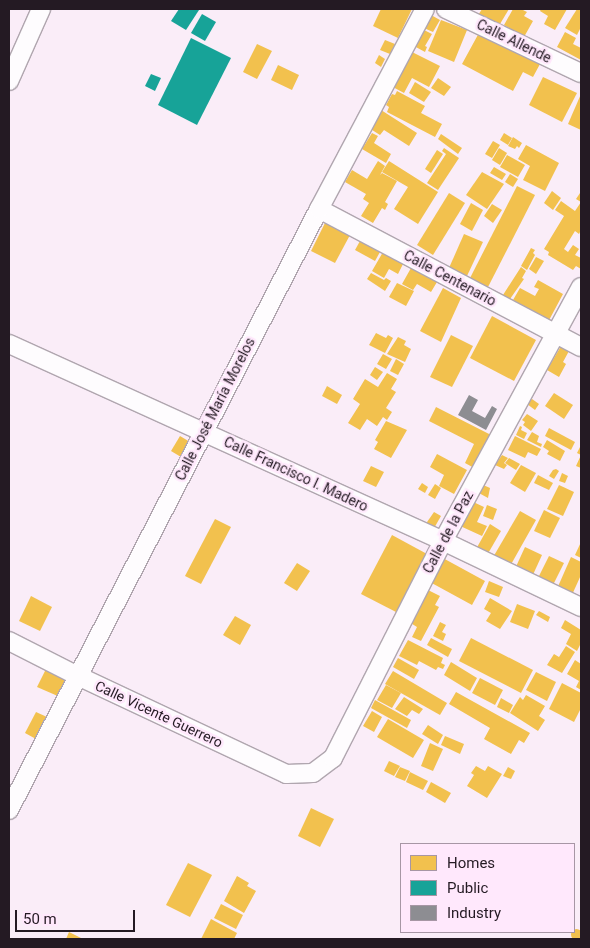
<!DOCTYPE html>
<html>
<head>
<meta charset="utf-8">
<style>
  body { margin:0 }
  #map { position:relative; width:590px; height:948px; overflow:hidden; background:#faedf8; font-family:Roboto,sans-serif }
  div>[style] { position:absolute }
  .homes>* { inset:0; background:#f2c14e }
  .round { border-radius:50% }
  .public>* { inset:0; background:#17a398 }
  .industry>* { inset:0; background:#8d8d92 }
  .roads { filter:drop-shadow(1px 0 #b0a6af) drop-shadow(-1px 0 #b0a6af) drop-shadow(0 1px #b0a6af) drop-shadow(0 -1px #b0a6af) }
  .minor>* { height:18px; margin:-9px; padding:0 9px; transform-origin:9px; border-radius:9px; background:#fefcfe }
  span { translate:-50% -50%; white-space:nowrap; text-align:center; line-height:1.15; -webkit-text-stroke:5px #ffe8fc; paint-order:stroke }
  .street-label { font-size:14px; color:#241a23 }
  .frame { position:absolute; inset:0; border:10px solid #241a23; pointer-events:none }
  .legend { position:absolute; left:400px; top:843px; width:175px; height:90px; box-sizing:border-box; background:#ffe8fc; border:1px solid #a796a5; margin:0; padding:6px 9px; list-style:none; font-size:15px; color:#241a23 }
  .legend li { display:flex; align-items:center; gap:10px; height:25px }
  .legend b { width:25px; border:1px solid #a796a5 }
  .scale { position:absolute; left:15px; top:910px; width:120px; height:22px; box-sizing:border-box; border:2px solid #241a23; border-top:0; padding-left:6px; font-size:15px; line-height:18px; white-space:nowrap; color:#241a23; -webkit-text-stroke:4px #ffe8fc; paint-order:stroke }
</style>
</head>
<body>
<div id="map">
  <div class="homes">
    <div style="clip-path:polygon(381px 9px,412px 9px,398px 38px,373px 26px)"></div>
    <div style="clip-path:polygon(482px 9px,509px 9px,497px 29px,477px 17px)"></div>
    <div style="clip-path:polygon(513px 9px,521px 9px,527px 12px,524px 16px,533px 21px,524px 37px,504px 25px)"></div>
    <div style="clip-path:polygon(541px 9px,567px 9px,555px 30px,544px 24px,548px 16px,540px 11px)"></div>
    <div style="clip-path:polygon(577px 9px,581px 9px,581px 27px,577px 35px,565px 28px)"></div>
    <div style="clip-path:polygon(431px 15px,440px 20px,433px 32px,424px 28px)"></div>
    <div style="clip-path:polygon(441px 20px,467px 30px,454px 62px,428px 51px)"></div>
    <div style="clip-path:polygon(422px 29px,432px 34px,425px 46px,427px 47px,425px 52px,414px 46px)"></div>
    <div style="clip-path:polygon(480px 31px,540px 64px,533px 77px,523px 72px,513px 91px,462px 64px)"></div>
    <div style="clip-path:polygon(565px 32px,576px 38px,573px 44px,581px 48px,581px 60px,557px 47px)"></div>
    <div style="clip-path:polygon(385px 40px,395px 44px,390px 54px,380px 50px)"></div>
    <div style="clip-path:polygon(257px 44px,272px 51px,257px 79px,243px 72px)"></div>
    <div style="clip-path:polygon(410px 51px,440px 66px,429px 87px,412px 78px,404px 93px,391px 86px)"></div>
    <div style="clip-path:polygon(379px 55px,385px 59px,381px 67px,375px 63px)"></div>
    <div style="clip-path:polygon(278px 65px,299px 75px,292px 90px,271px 80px)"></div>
    <div style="clip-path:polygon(543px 77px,577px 93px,562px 122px,529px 105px)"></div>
    <div style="clip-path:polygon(438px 78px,451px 87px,444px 96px,431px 88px)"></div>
    <div style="clip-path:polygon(415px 82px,431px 92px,424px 102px,409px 93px)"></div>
    <div style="clip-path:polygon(397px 91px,425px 106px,421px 113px,442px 124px,435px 137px,387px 112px,389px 107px,386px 105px,392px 94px,395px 95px)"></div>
    <div style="clip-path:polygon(581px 94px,581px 130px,568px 124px)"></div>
    <div style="clip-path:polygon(381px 110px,417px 133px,409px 146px,384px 130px,380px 135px,369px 128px)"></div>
    <div style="clip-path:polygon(372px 133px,378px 136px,374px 143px,391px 154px,386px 163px,362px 149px)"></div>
    <div style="clip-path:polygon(504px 133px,512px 138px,508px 145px,500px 140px)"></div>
    <div style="clip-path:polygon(441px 134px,462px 148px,458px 154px,438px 139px)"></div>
    <div style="clip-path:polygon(513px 137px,522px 143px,519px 148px,517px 146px,515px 149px,508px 146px)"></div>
    <div style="clip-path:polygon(493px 141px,500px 145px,492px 158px,485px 154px)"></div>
    <div style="clip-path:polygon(526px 145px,559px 163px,545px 191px,523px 180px,530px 166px,518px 159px)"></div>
    <div style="clip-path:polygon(444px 148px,459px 158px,438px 190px,427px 183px,446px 154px,442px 151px)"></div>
    <div style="clip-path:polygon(499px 148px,507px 153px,500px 165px,492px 160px)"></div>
    <div style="clip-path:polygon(437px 150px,443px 154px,431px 173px,425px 169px)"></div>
    <div style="clip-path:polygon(507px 155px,525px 165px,518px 177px,500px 167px)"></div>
    <div style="clip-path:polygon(378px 161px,385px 166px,380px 175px,382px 173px,397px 181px,385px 202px,388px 204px,385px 210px,382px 208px,373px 223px,361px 216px,369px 203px,363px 199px,366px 194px,345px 182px,352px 170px,367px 179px)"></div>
    <div style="clip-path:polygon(389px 161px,438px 192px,418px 224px,394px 209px,408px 187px,382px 172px)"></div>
    <div style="clip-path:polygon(494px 167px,506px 174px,502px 180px,490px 173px)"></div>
    <div style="clip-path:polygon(482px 172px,504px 184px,487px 209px,466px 195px)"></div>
    <div style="clip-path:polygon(510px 174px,518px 179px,513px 187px,505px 182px)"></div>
    <div style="clip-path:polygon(517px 186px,535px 195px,487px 289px,469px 280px)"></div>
    <div style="clip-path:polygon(552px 191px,561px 198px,553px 210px,544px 203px)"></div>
    <div style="clip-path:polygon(449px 193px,465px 203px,433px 255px,417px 245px)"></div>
    <div style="clip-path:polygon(580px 193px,581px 194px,581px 230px,579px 234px,575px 231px,564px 249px,568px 252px,573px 245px,579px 249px,575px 255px,581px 258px,581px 269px,576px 266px,573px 270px,548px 255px,549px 252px,544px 249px,564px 216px,555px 210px,561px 201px,575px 211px,581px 202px,576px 199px)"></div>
    <div style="clip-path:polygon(471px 203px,483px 210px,472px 231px,460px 224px)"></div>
    <div style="clip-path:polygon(492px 204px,502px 210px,493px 223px,484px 216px)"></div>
    <div style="clip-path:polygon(325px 223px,350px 235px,335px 263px,311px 251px)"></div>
    <div style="clip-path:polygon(464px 234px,483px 242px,467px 276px,449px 268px)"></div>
    <div style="clip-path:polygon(360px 241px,380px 252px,375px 261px,355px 250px)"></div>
    <div style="clip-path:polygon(531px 248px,535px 250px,533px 253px,535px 255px,527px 270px,521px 266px)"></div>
    <div style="clip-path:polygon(383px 252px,404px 262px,398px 274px,389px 269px,384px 278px,372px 271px)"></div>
    <div style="clip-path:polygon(536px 257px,544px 261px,536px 274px,529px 269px)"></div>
    <div style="clip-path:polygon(521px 267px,526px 271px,522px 278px,524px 279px,510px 299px,503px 295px)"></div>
    <div style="clip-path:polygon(411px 268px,437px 282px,431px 292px,417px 284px,413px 290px,402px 284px)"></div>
    <div style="clip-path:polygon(371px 273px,384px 280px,386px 278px,391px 281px,385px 291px,367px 279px)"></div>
    <div style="clip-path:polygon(538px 280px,563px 294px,547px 324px,532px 316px,534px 312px,513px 300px,520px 288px,535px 296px,539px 289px,534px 287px)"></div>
    <div style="clip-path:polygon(397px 283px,414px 291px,406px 306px,389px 297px)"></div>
    <div style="clip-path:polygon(443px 288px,461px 298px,441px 342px,420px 331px)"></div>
    <div style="clip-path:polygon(492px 316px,536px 340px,514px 381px,470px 358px)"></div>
    <div style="clip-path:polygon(376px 333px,386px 338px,388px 335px,393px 338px,385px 353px,369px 345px)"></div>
    <div style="clip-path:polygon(451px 335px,473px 346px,452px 387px,430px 377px)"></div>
    <div style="clip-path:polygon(398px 337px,406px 341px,404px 345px,411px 349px,405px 362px,387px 354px)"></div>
    <div style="clip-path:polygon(561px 346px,569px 351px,563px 362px,566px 364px,559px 377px,547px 370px)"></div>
    <div style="clip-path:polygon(383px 354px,392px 359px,386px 369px,377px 364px)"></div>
    <div style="clip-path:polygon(396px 359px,404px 364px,398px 375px,390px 371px)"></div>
    <div style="clip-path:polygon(375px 367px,383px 372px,377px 380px,370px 375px)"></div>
    <div style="clip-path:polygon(387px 373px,397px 379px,391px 389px,396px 392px,386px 408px,392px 412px,387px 420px,383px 417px,377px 426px,367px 419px,360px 430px,348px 423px,360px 404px,353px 399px,365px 379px,378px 387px)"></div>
    <div style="clip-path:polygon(327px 386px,342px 395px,337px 404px,322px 396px)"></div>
    <div style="clip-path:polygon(554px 393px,573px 405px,564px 419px,545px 406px)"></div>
    <div style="clip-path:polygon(532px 399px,539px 404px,535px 410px,527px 404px)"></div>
    <div style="clip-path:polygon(436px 407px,493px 436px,476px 469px,465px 463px,474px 444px,429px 421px)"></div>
    <div style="clip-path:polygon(527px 414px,538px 421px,531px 431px,523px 425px,525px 422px,522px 420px)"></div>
    <div style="clip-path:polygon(386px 421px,407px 430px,391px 458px,374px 449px,378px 442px,375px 440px)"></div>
    <div style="clip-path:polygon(520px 426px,522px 427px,521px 430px,527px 433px,524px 439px,516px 435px)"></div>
    <div style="clip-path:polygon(549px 428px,575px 442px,571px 450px,545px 436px)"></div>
    <div style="clip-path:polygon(532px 432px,539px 436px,537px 442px,542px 444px,541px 447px,527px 440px)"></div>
    <div style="clip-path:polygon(180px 436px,190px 442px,181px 457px,171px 451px)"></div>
    <div style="clip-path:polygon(515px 436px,541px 449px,537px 456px,528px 452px,525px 458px,508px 450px)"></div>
    <div style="clip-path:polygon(547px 440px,565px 451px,560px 461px,547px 454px,549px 451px,543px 447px)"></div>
    <div style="clip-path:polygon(581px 445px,581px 468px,576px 466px,581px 455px,577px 453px)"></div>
    <div style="clip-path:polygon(437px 454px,467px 470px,454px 494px,439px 486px,444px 475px,430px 467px)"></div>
    <div style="clip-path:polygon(502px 455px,508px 458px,504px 463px,501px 461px,507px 465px,504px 469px,495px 465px)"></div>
    <div style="clip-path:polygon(509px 458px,520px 464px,516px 470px,505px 463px)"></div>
    <div style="clip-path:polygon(521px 465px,536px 473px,525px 492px,510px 483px)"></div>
    <div style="clip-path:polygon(371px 466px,384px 472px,376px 487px,363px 481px)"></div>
    <div style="clip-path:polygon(556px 469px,559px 471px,554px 479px,549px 476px,553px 470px)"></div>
    <div style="clip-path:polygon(562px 473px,568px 476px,565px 483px,559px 481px)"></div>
    <div style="clip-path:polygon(538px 475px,553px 483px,549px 490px,534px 483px)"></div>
    <div style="clip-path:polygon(422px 483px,428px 487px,425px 493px,418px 489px)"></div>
    <div style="clip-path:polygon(435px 484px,441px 488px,435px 499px,428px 495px)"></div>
    <div style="clip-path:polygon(481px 484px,490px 488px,488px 498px,477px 492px)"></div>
    <div style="clip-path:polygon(559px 485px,574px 492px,563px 516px,547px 509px)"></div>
    <div style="clip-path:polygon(469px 500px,484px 507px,477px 522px,487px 526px,482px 536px,458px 525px)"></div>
    <div style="clip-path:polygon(487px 505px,497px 509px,493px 520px,483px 516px)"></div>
    <div style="clip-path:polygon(544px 510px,560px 518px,550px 538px,534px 531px)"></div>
    <div style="clip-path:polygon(520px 511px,536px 520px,509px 568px,492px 559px)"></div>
    <div style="clip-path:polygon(434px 512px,441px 516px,433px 530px,425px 525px)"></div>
    <div style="clip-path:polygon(215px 519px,231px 527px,201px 584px,185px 576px)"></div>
    <div style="clip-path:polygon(490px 524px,501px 531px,486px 557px,475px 551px)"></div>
    <div style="clip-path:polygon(392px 535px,427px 554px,396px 612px,361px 594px)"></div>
    <div style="clip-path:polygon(581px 542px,581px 558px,575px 555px)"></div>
    <div style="clip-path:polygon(525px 547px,542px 555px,531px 579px,514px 571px)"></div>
    <div style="clip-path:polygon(549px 556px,564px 563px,552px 587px,537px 580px)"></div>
    <div style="clip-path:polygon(441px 557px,485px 581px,472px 605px,428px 581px)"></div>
    <div style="clip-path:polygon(571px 557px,581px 562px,581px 575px,571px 597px,556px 591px)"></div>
    <div style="clip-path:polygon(297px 563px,310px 571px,297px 591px,284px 583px)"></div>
    <div style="clip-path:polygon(489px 581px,503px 587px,499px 597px,485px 592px)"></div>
    <div style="clip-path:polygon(426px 589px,440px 596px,435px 605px,439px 607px,421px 641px,412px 637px,417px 627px,409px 622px)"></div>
    <div style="clip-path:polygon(31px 596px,52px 607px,40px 631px,19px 621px)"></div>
    <div style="clip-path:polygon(490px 598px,512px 611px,500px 629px,486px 621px,491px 613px,484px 609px)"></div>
    <div style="clip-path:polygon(517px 604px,535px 611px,528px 629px,510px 622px)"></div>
    <div style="clip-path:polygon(539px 611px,550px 617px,548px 622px,536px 615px)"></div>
    <div style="clip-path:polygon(235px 616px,251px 625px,240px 645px,223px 635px)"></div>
    <div style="clip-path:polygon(565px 620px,581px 630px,581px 643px,577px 651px,566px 644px,571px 634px,561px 628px)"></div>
    <div style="clip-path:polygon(440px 622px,446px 625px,442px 632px,446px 634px,443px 641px,433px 636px)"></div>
    <div style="clip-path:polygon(431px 638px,452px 649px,448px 657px,427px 645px)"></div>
    <div style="clip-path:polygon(471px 638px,533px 670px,521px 693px,459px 661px)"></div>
    <div style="clip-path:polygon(408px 640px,443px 658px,441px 663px,445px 665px,443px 669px,438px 667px,436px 670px,419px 661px,417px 665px,399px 656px)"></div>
    <div style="clip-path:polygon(566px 646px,575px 652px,562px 673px,547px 665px,554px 654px,559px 657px)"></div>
    <div style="clip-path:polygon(398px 658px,419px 670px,414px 679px,393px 667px)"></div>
    <div style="clip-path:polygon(575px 660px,581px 664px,581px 690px,576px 687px,579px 681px,567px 674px)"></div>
    <div style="clip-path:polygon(451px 662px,477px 678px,470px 691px,444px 675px)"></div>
    <div style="clip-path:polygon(47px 667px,69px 678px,60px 697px,37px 687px)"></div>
    <div style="clip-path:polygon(393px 671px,447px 703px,440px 715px,385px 684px)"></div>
    <div style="clip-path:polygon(536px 672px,556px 682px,547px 701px,526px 690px)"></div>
    <div style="clip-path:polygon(480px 678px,503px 690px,495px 705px,472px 693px)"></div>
    <div style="clip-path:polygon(562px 683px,581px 693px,581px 708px,574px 722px,549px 709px)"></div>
    <div style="clip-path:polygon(386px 685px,401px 693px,392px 708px,377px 700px)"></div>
    <div style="clip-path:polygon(456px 692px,530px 733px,524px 743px,519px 740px,511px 754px,484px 739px,490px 728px,449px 704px)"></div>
    <div style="clip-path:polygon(526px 695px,545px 706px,539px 716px,545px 720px,538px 731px,510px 713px,520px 697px,523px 700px)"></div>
    <div style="clip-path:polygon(404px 697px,423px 709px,419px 714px,412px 710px,407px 716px,395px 709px)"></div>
    <div style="clip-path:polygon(501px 698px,513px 705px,509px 713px,497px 707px)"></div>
    <div style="clip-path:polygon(375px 700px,411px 720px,407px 728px,371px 708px)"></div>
    <div style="clip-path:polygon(372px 711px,382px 717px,374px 732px,363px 726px)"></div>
    <div style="clip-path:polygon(36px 712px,47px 717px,36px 739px,25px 733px)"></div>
    <div style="clip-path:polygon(388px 719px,424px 740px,413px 758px,377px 737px)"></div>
    <div style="clip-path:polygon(428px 725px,443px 735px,438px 744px,422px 734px)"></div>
    <div style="clip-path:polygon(445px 736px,464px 744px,460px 754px,441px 745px)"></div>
    <div style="clip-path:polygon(430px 743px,443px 749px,433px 771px,421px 766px)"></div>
    <div style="clip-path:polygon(389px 761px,400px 766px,394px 776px,384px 771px)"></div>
    <div style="clip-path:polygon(476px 766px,485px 771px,488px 766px,502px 774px,487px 798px,467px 786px,474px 775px,471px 773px)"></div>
    <div style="clip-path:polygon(400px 767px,410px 771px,405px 781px,395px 777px)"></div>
    <div style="clip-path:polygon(508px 767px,515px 771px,511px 779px,503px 776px)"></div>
    <div style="clip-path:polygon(410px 772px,428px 781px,423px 790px,406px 782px)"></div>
    <div style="clip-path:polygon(431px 782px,451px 793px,445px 803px,426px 792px)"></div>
    <div style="clip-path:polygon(311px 808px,334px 819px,320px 847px,298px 836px)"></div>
    <div style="clip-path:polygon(188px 863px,212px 875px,190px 917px,166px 905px)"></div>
    <div style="clip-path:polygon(237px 876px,249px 883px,247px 886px,256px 891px,244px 913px,224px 901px)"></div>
    <div style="clip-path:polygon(221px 904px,243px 915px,236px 929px,214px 918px)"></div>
    <div style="clip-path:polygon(211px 919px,237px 933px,234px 939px,201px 939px)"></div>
    <div class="round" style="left:570.5px;top:928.5px;width:11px;height:11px"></div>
    <div style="clip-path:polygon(69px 932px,81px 938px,81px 939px,66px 939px)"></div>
  </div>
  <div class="public">
    <div style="clip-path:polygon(179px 9px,199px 10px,186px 30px,171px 21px)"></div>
    <div style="clip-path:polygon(202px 14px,216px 22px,205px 41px,191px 33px)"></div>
    <div style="clip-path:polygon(191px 38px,231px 58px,197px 125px,158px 105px)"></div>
    <div style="clip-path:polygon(151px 74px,161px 78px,155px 91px,145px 86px)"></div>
  </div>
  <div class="industry">
    <div style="clip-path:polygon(469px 395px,478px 400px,472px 411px,485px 418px,492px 406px,497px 409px,486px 430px,458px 415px)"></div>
  </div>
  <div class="roads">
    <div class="minor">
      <div style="left:446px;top:9px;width:149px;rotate:25.4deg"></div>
      <div style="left:9px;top:81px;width:79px;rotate:-66deg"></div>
      <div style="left:319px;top:209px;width:296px;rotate:27.8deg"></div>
      <div style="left:9px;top:344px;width:477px;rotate:24.4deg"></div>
      <div style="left:443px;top:541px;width:153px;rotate:25.6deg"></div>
      <div style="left:9px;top:641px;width:77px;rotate:26.9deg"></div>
      <div style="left:78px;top:676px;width:230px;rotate:25.2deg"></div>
      <div style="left:286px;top:774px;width:27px;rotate:-2deg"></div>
      <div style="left:313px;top:773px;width:25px;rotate:-37deg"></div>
      <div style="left:333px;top:758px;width:243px;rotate:-63.1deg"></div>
      <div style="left:443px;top:541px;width:289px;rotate:-61.5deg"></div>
      <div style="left:9px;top:810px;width:676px;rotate:-62.72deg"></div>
      <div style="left:319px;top:209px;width:226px;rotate:-62.1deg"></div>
    </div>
  </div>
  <div class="street-label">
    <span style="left:514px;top:41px;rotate:26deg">Calle Allende</span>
    <span style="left:450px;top:278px;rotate:28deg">Calle Centenario</span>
    <span style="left:215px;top:409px;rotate:-63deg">Calle José María Morelos</span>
    <span style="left:296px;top:474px;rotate:25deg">Calle Francisco I. Madero</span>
    <span style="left:448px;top:532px;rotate:-62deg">Calle de la Paz</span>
    <span style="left:159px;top:714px;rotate:25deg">Calle Vicente Guerrero</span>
  </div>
  <div class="frame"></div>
  <ul class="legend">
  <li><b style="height:14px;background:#f2c14e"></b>Homes</li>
  <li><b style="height:14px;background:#17a398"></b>Public</li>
  <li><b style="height:14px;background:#8d8d92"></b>Industry</li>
  </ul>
  <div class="scale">50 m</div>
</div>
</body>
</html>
